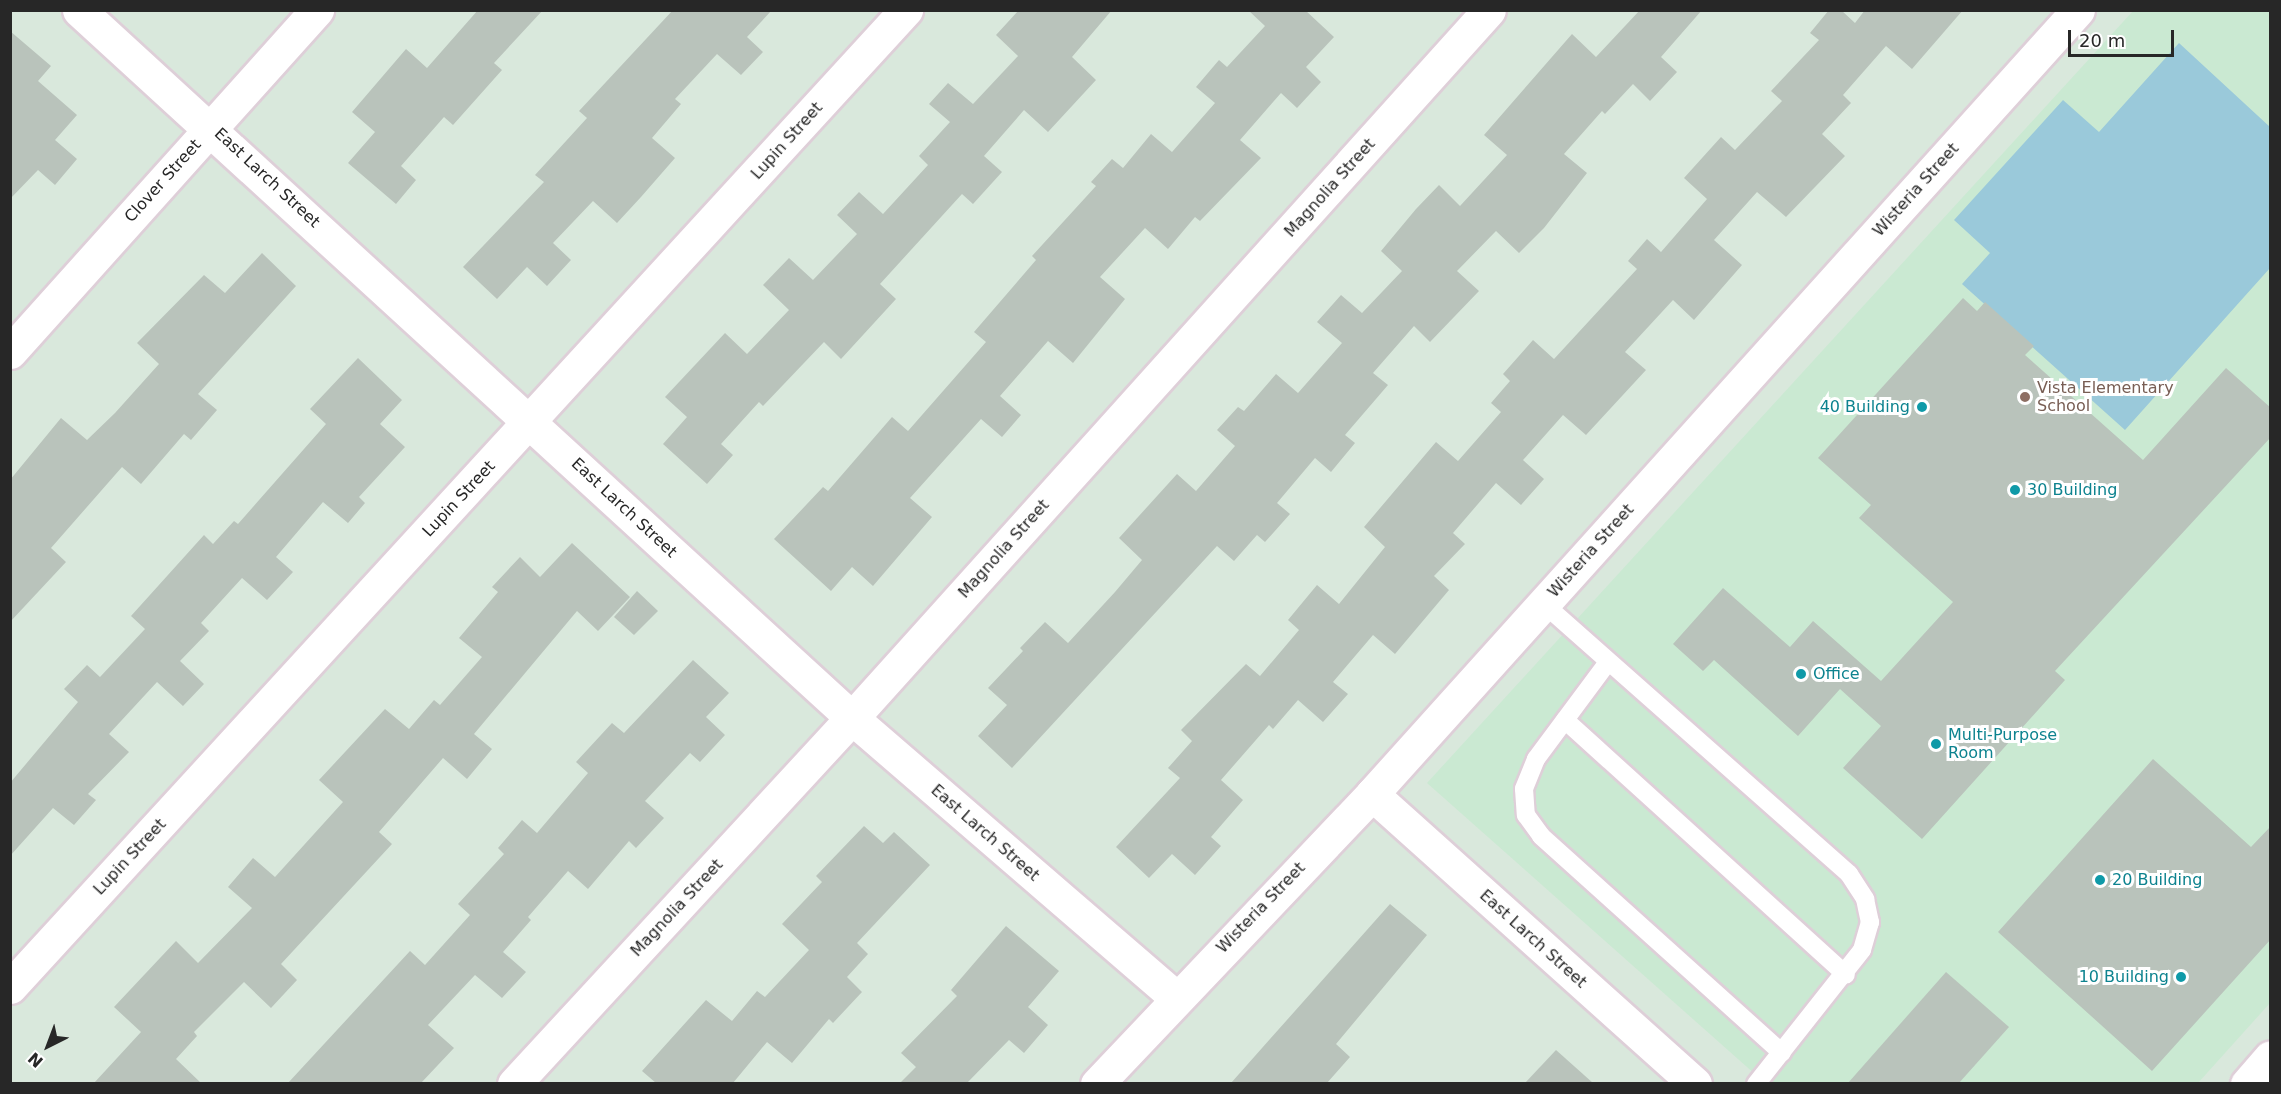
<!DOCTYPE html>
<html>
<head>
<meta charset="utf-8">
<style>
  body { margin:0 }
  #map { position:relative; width:2281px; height:1094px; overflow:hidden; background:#d9e8dc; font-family:"DejaVu Sans",sans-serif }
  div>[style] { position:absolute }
  .education>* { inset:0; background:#cae9d2 }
  .green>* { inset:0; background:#9ac9da }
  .building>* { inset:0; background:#b9c3bb }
  .roads { filter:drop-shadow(2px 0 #decfd8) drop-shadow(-2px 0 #decfd8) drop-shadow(0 2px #decfd8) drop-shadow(0 -2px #decfd8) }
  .lane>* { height:18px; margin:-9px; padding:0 9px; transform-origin:9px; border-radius:9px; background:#fff }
  .street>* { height:33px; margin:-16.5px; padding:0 16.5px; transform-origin:16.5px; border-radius:16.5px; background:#fff }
  .dots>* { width:16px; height:16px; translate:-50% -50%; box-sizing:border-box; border:3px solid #fff; border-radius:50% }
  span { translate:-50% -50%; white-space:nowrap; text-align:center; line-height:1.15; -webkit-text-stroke:6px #fff; paint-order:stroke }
  .street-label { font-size:16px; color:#272727 }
  .education-label { font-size:16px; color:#785e54 }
  .left { translate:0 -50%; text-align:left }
  .culture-label { font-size:16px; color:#0d838f }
  .right { translate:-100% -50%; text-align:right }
  .frame { position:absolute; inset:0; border:12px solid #272727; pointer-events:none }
  .north { position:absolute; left:18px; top:1016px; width:60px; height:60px; -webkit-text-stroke:4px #fff; paint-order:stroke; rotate:222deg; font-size:16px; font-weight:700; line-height:24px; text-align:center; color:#272727 }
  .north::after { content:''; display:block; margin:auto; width:21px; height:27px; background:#272727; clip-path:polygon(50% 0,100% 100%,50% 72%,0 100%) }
  .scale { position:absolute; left:2068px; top:30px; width:106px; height:27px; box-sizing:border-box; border:3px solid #272727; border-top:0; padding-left:8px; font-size:18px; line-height:21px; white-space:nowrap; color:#272727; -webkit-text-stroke:4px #fff; paint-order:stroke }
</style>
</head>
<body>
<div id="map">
  <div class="education">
    <div style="clip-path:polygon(2133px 11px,2270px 11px,2270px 1003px,2198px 1083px,1765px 1083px,1427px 783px)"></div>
  </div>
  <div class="green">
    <div style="clip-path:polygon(2179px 43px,2270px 127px,2270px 268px,2125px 430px,1962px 284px,1990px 253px,1954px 220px,2063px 100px,2099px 132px)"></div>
  </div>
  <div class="building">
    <div style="clip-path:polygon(478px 10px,543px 10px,494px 63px,502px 70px,453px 125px,444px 117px,401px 166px,416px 180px,396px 204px,348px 163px,375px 132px,352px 112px,406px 49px,427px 68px)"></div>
    <div style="clip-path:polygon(673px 10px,772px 10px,747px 37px,763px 52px,741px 75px,717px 54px,675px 99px,681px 104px,652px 138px,675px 158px,641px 197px,617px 223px,593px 201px,553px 243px,571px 260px,547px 286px,527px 267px,497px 299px,463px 267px,544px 182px,535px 175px,587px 118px,579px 111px)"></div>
    <div style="clip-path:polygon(1019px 10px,1112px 10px,1072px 57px,1096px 80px,1048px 132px,1024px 110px,984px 156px,1002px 172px,973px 204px,962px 194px,880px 284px,896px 299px,841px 359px,824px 342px,763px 406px,759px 402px,721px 444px,733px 455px,707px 484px,663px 444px,687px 417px,665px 397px,725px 333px,747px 354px,789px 310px,763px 285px,789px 258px,813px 280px,857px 234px,837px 215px,859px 192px,883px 214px,928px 165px,919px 156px,950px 122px,929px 104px,948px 83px,973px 104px,1018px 56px,996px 35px)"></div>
    <div style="clip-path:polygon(1248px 10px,1305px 10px,1334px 37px,1306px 67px,1321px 82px,1297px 108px,1281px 93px,1240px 140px,1261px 158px,1200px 221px,1195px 217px,1168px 249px,1145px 228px,1100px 277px,1125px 299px,1073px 363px,1048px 341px,1000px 396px,1021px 415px,1002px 437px,981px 419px,910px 498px,932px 517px,873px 586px,852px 567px,831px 591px,774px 539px,823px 487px,828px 491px,892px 417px,908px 431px,986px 342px,974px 332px,1036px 260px,1032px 256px,1096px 186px,1091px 182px,1112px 159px,1123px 168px,1151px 134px,1172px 152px,1215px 103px,1196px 87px,1219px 60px,1227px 67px,1265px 26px)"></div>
    <div style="clip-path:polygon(1640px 10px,1702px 10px,1661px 57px,1677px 72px,1650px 101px,1633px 84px,1605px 114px,1602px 111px,1564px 154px,1587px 173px,1544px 228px,1519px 253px,1496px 231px,1457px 271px,1479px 291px,1430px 342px,1414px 326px,1373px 373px,1388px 385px,1345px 435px,1355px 443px,1331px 472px,1315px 458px,1277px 503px,1290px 514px,1265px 542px,1257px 535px,1234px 561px,1217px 546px,1012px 768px,978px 736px,1007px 705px,988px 688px,1023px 651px,1020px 648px,1045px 622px,1068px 643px,1115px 592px,1142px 560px,1119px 538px,1177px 474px,1196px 491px,1235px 446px,1217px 430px,1238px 407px,1244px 411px,1276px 374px,1298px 393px,1342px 343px,1317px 322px,1341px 295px,1362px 313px,1402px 271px,1381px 251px,1416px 209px,1439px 185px,1460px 206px,1507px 155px,1484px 135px,1572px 34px,1596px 57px)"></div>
    <div style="clip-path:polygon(1829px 10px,1841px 10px,1855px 23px,1865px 10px,1963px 10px,1912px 69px,1886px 46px,1843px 95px,1851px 103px,1822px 134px,1845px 156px,1786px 217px,1757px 192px,1714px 240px,1742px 265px,1694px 320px,1673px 300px,1625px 352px,1646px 370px,1586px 435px,1563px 415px,1523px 460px,1544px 479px,1521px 505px,1496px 483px,1453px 533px,1465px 544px,1434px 576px,1449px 590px,1395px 654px,1373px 635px,1333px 682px,1348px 694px,1323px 722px,1298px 700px,1273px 729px,1269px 725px,1221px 780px,1243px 800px,1211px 837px,1221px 846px,1195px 875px,1172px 854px,1149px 878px,1116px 847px,1180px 778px,1168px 768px,1192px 741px,1181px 730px,1246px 664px,1260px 676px,1299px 630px,1288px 620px,1317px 585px,1339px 604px,1385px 547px,1364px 527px,1436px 442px,1458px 461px,1501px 412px,1491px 403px,1510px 381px,1503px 374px,1533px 340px,1554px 359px,1637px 269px,1628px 261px,1647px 239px,1661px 252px,1707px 199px,1684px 178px,1721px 137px,1735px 150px,1782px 101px,1771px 91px,1819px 40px,1810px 33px)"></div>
    <div style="clip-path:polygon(10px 31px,51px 66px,38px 81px,77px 115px,55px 140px,77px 159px,55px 185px,38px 170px,10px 199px)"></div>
    <div style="clip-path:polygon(262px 253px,296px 286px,198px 394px,217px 410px,191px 440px,184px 434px,141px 484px,122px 467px,51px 548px,66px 562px,10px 622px,10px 480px,61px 418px,87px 440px,115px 413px,159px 364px,137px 343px,204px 275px,225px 293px)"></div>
    <div style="clip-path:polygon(1963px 298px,1977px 311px,1985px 302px,2034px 346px,2025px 355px,2143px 460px,2226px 368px,2271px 408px,2271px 437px,2055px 671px,2065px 680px,1922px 839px,1843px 768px,1881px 726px,1840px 689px,1798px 736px,1714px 660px,1703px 671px,1673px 644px,1723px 588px,1790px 647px,1813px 621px,1881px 681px,1953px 602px,1859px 518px,1871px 505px,1818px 458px)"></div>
    <div style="clip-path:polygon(358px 358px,402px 400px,380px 424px,405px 447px,359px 497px,365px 503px,348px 523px,323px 502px,276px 557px,293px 572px,267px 600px,242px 578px,201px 623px,209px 631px,180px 661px,204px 684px,183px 706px,157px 682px,109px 734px,129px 752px,88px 794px,96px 800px,74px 825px,53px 808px,10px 856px,10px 783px,78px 702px,64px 689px,87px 665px,100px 677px,145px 629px,131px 616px,204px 535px,213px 544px,234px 521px,238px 524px,326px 424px,310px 409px)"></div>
    <div style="clip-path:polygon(572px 543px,630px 597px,598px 631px,577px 611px,474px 734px,492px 749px,467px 779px,443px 758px,379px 832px,392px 844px,281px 964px,297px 980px,271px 1008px,244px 982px,194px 1032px,197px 1036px,176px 1059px,201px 1083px,94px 1083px,141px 1032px,114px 1007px,176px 941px,198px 963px,252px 908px,228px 887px,253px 858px,275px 877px,343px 802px,319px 780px,385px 709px,409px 729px,434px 700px,440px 705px,482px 657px,459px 638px,498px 592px,492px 587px,520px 557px,540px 577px)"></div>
    <div style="clip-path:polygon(637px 591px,658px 611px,634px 635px,614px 617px)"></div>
    <div style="clip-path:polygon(693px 660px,729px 693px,706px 717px,725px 735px,700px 762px,690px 753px,645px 801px,664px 818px,636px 848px,629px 841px,588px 889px,568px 871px,528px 917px,531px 920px,503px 952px,526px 972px,502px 998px,475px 975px,428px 1025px,454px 1048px,421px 1083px,288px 1083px,410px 951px,425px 965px,470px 915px,458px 904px,504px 854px,498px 848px,522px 820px,537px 833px,588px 773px,576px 762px,612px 723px,624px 733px)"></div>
    <div style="clip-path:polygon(2153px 759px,2251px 847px,2271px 826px,2271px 939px,2152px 1071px,1998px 932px)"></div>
    <div style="clip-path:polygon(864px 826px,883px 843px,894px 832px,930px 865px,857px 943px,868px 954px,847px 977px,862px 992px,833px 1023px,829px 1019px,792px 1063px,767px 1042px,733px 1083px,656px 1083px,642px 1071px,706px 1000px,732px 1021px,757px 991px,765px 997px,809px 950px,782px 924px,822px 882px,816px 876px)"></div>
    <div style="clip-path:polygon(1390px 904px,1427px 935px,1336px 1044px,1350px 1057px,1327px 1083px,1231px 1083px)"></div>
    <div style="clip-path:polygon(1006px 926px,1059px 971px,1028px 1007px,1048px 1025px,1024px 1053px,1009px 1040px,967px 1083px,900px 1083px,916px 1067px,901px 1053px,957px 996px,951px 990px)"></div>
    <div style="clip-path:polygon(1946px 972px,2009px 1027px,1959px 1083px,1848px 1083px)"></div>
    <div style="clip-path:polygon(1556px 1050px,1593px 1083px,1525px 1083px)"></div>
  </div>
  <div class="roads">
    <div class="lane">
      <div style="left:1544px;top:604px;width:407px;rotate:41.5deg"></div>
      <div style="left:1849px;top:874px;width:30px;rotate:57deg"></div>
      <div style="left:1865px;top:899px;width:24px;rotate:78deg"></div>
      <div style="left:1870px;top:922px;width:29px;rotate:106deg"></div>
      <div style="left:1862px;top:950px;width:171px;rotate:128.3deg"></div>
      <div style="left:1608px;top:662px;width:121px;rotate:126.6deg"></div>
      <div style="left:1536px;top:759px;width:32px;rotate:112deg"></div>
      <div style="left:1524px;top:789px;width:26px;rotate:86deg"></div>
      <div style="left:1526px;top:815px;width:26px;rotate:54deg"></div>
      <div style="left:1541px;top:836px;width:324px;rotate:42deg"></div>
      <div style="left:1565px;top:720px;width:379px;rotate:42.2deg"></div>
    </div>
    <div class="street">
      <div style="left:79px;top:10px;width:1048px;rotate:42.49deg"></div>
      <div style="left:852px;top:718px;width:427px;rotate:40.8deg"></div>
      <div style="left:10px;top:352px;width:460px;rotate:-48.1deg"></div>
      <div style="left:1372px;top:794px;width:434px;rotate:41.9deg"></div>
      <div style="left:10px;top:987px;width:1326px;rotate:-47.48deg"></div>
      <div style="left:514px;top:1084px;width:498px;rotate:-47.3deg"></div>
      <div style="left:852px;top:718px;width:952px;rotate:-48.02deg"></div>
      <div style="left:1097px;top:1084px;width:400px;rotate:-46.5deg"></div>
      <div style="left:1372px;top:794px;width:1055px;rotate:-48deg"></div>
      <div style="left:2247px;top:1084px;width:35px;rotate:-49deg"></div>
    </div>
  </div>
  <div class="dots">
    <div style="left:2025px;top:397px;background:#8d6e63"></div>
    <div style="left:1922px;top:407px;background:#0f9aa8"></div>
    <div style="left:2015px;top:490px;background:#0f9aa8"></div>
    <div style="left:1801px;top:674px;background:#0f9aa8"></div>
    <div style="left:1936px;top:744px;background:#0f9aa8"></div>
    <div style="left:2100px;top:880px;background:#0f9aa8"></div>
    <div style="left:2181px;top:977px;background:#0f9aa8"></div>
  </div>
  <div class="street-label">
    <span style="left:787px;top:141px;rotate:-48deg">Lupin Street</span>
    <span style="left:267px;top:178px;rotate:43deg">East Larch Street</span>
    <span style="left:163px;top:181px;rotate:-48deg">Clover Street</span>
    <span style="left:1330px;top:188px;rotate:-48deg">Magnolia Street</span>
    <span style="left:1916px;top:190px;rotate:-48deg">Wisteria Street</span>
    <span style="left:459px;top:499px;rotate:-47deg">Lupin Street</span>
    <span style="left:624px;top:508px;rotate:43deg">East Larch Street</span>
    <span style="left:1004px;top:549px;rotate:-48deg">Magnolia Street</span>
    <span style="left:1591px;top:551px;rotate:-48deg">Wisteria Street</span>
    <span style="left:985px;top:833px;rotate:41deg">East Larch Street</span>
    <span style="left:130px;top:857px;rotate:-47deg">Lupin Street</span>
    <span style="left:677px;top:908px;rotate:-47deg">Magnolia Street</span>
    <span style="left:1261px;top:908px;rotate:-46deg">Wisteria Street</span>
    <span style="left:1533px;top:939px;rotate:42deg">East Larch Street</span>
  </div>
  <div class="education-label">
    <span class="left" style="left:2037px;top:397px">Vista Elementary<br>School</span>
  </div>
  <div class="culture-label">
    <span class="right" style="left:1910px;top:407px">40 Building</span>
    <span class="left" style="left:2027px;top:490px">30 Building</span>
    <span class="left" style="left:1813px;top:674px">Office</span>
    <span class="left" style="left:1948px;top:744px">Multi-Purpose<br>Room</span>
    <span class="left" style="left:2112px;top:880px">20 Building</span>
    <span class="right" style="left:2169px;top:977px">10 Building</span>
  </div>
  <div class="frame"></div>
  <div class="north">N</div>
  <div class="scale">20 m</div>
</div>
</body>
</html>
